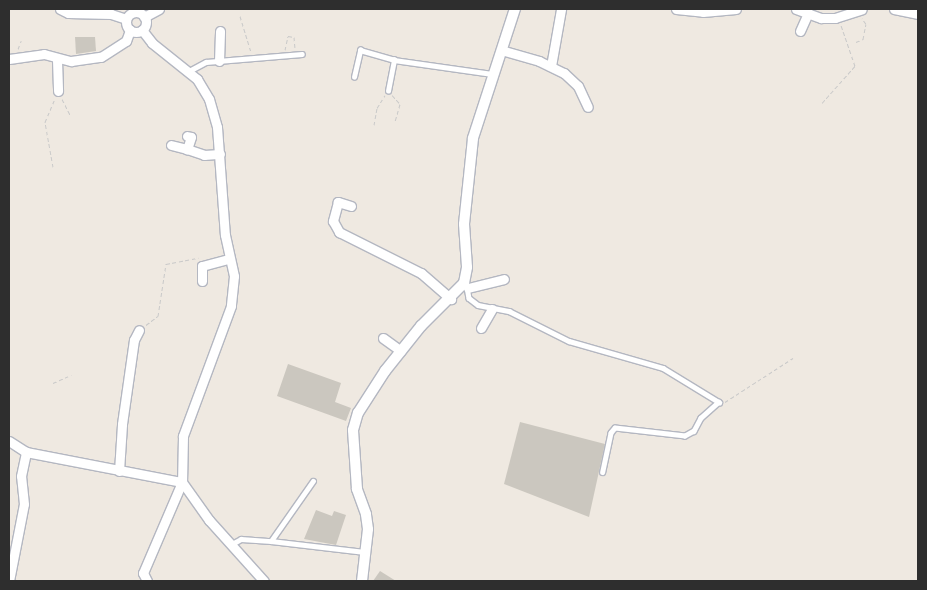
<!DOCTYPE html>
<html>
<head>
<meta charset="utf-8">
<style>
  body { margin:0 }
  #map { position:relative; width:927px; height:590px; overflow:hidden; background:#efe9e1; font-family:"PT Sans",sans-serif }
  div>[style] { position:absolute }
  .building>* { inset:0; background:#cbc7bf }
  .path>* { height:1px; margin-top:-0.5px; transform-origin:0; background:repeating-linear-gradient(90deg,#c9c9c9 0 4px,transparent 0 6.5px) }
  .roads { filter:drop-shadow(1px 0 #b4b7c1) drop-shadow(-1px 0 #b4b7c1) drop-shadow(0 1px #b4b7c1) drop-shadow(0 -1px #b4b7c1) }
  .service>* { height:4.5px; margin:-2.25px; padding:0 2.25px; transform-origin:2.25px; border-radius:2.25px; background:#fff }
  .minor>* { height:9px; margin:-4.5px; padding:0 4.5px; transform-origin:4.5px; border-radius:4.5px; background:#fff }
  .minor>.ring { margin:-4.5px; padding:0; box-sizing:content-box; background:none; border:9px solid #fff; border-radius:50% }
  .tertiary>* { height:10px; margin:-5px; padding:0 5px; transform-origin:5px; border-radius:5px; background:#fff }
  span { translate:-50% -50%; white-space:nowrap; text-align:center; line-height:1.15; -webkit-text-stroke:4px #fff; paint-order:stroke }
  .frame { position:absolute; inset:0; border:10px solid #2e2e2e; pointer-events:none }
</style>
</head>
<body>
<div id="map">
  <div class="building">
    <div style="clip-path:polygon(75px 37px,95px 37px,96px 51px,76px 54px)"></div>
    <div style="clip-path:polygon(288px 364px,341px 383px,335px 402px,351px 408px,346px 421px,277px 396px)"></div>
    <div style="clip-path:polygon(520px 422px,605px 444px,589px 517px,504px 484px)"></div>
    <div style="clip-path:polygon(316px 510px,332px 516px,334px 511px,346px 515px,336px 545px,304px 539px)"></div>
    <div style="clip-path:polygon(380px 571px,396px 581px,373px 581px)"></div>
  </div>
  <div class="path">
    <div style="left:240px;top:16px;width:39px;rotate:73deg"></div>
    <div style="left:856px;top:42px;width:8px;rotate:-23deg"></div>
    <div style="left:863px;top:39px;width:15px;rotate:-79deg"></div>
    <div style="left:866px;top:24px;width:7px;rotate:-124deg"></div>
    <div style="left:18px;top:49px;width:9px;rotate:-69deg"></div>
    <div style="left:285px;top:50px;width:14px;rotate:-78deg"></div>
    <div style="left:288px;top:36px;width:6px;rotate:9deg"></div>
    <div style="left:294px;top:37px;width:11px;rotate:85deg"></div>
    <div style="left:392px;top:95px;width:12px;rotate:48deg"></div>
    <div style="left:400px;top:104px;width:18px;rotate:106deg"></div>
    <div style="left:62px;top:99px;width:18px;rotate:63deg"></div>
    <div style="left:822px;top:103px;width:50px;rotate:-48.3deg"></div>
    <div style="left:855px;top:66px;width:43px;rotate:-108.9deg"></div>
    <div style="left:374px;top:125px;width:17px;rotate:-80deg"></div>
    <div style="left:377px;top:108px;width:15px;rotate:-58deg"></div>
    <div style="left:53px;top:167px;width:46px;rotate:-100.1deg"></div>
    <div style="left:45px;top:122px;width:25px;rotate:-67deg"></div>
    <div style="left:146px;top:325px;width:15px;rotate:-37deg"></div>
    <div style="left:158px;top:316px;width:53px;rotate:-81.3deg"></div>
    <div style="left:166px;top:264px;width:33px;rotate:-11deg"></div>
    <div style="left:53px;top:383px;width:20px;rotate:-24deg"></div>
    <div style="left:725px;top:402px;width:81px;rotate:-32.9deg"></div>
  </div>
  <div class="roads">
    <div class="service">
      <div style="left:189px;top:71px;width:19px;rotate:-28deg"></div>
      <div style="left:206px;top:62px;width:96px;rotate:-4.8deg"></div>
      <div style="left:354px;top:77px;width:28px;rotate:-77deg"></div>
      <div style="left:360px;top:50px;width:35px;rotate:16deg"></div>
      <div style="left:394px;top:60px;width:99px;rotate:8.1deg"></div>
      <div style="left:388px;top:91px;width:32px;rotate:-79deg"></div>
      <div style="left:467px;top:287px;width:11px;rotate:80deg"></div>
      <div style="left:469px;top:298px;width:11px;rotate:38deg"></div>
      <div style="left:478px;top:305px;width:32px;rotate:11deg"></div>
      <div style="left:509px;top:311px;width:67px;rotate:26.6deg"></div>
      <div style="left:569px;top:341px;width:98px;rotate:16deg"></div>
      <div style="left:663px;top:368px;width:66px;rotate:31.3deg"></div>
      <div style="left:719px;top:402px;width:24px;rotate:138deg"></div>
      <div style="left:701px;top:418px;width:15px;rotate:118deg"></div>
      <div style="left:694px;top:431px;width:10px;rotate:151deg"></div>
      <div style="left:685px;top:436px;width:70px;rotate:-173.5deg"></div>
      <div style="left:615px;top:428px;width:6px;rotate:129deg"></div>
      <div style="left:611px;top:433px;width:40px;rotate:102deg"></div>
      <div style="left:271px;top:541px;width:73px;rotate:-55deg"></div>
      <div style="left:232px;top:544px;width:10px;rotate:-29deg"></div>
      <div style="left:241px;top:539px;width:30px;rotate:4deg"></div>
      <div style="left:271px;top:541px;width:94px;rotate:6.7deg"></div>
    </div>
    <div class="minor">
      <div style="left:60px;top:9px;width:9px;rotate:27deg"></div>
      <div style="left:68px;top:13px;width:43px;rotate:1.3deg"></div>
      <div style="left:111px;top:14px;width:16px;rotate:18deg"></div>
      <div style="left:676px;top:9px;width:27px;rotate:6deg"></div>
      <div style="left:703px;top:12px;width:33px;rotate:-5deg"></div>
      <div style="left:796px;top:9px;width:27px;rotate:20deg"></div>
      <div style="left:821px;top:18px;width:14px"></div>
      <div style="left:835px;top:18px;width:28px;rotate:-18deg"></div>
      <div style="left:894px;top:9px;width:25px;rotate:12deg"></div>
      <div class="ring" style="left:126px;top:12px;width:11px;height:11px"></div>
      <div style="left:144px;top:17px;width:17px;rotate:-28deg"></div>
      <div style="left:142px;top:30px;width:16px;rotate:52deg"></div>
      <div style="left:152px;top:43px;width:58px;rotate:38.7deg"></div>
      <div style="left:197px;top:79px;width:23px;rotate:59deg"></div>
      <div style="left:209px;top:99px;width:29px;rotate:74deg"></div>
      <div style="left:217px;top:127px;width:108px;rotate:85.8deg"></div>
      <div style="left:225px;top:235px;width:42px;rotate:77.6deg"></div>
      <div style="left:234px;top:276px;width:30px;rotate:96deg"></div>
      <div style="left:231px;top:306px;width:139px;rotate:110.3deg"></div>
      <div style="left:183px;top:436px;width:46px;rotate:91.2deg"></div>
      <div style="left:182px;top:482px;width:47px;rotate:54.6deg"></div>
      <div style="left:209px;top:520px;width:82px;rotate:48deg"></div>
      <div style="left:800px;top:31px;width:20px;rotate:-66deg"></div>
      <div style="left:501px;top:50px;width:40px;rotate:16deg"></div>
      <div style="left:539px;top:61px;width:28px;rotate:26deg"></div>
      <div style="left:564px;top:73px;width:19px;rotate:43deg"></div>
      <div style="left:578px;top:86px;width:23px;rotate:65deg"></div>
      <div style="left:9px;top:59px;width:35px;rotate:-8deg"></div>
      <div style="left:44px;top:54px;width:28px;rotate:15deg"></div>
      <div style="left:71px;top:61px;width:30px;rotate:-8deg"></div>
      <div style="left:101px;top:57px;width:30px;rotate:-33deg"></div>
      <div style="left:126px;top:41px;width:12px;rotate:-70deg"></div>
      <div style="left:57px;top:60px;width:31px;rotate:88deg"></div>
      <div style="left:219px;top:61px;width:30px;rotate:-88deg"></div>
      <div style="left:551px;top:66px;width:58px;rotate:-80deg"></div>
      <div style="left:187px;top:136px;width:4px;rotate:14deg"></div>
      <div style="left:191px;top:137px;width:13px;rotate:108deg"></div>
      <div style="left:187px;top:149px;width:18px;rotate:19deg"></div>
      <div style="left:204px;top:155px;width:16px;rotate:-4deg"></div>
      <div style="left:171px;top:145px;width:16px;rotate:14deg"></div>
      <div style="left:351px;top:206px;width:14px;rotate:-163deg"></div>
      <div style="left:338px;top:202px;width:20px;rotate:105deg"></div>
      <div style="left:333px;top:221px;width:13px;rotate:61deg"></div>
      <div style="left:339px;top:232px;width:92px;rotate:26.6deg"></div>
      <div style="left:421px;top:273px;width:40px;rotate:41deg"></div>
      <div style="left:202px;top:281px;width:15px;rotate:-90deg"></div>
      <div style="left:202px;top:266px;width:28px;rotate:-15deg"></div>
      <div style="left:468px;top:288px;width:37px;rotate:-14deg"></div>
      <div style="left:481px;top:328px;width:22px;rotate:-60deg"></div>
      <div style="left:383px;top:338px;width:22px;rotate:36deg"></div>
      <div style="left:9px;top:441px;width:20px;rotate:33deg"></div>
      <div style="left:26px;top:452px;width:159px;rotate:10.9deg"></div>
      <div style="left:182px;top:482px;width:99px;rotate:113.2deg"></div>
      <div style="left:143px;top:573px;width:9px;rotate:63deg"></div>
      <div style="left:119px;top:471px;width:47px;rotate:-86.3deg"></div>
      <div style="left:122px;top:424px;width:85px;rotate:-81.9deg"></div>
      <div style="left:134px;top:340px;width:11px;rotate:-63deg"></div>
      <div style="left:9px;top:581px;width:78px;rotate:-79deg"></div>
      <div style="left:24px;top:504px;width:28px;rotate:-96deg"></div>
      <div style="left:21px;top:476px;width:25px;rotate:-78deg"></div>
    </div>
    <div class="tertiary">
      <div style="left:362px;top:581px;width:52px;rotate:-83.4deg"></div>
      <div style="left:368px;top:529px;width:15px;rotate:-98deg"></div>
      <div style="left:366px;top:514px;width:27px;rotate:-110deg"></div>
      <div style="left:357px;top:489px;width:59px;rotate:-93.9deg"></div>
      <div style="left:353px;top:430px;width:18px;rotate:-74deg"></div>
      <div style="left:358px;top:413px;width:50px;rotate:-57.3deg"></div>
      <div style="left:385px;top:371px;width:58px;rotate:-51.3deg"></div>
      <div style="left:421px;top:326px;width:61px;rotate:-45deg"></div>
      <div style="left:464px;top:283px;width:16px;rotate:-79deg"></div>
      <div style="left:467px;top:267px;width:43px;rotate:-94deg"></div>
      <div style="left:464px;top:224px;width:86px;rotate:-84deg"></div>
      <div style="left:473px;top:138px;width:136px;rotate:-72deg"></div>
    </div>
  </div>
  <div class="frame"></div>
</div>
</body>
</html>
